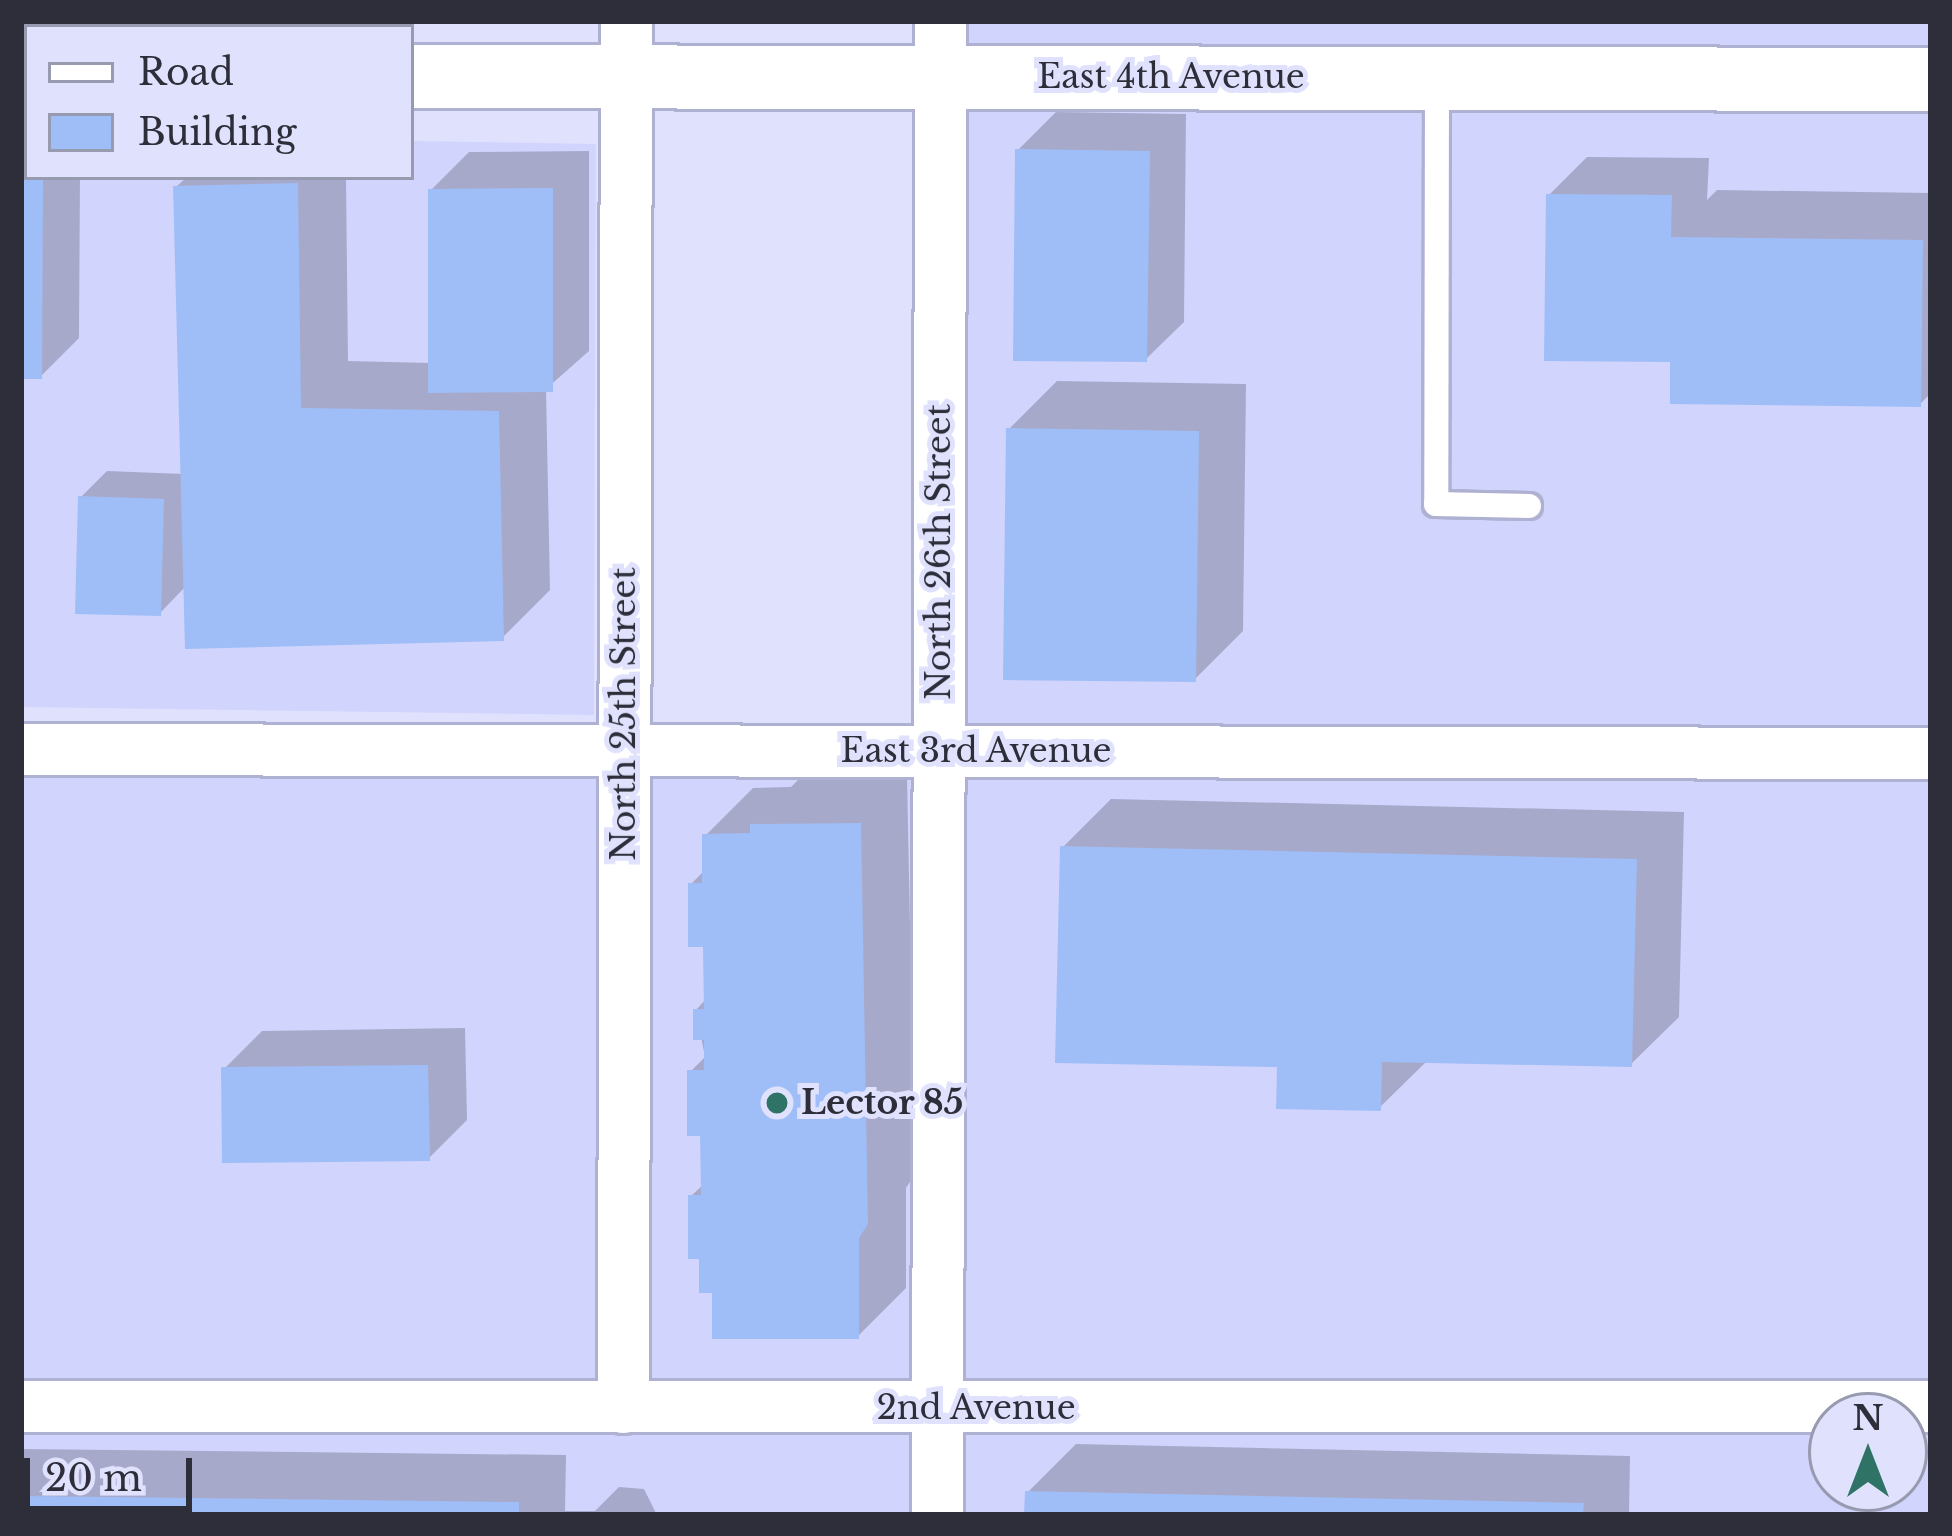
<!DOCTYPE html>
<html>
<head>
<meta charset="utf-8">
<style>
  body { margin:0 }
  #map { position:relative; width:1952px; height:1536px; overflow:hidden; background:#e0e2fd; font-family:"Libre Baskerville",serif }
  div>[style] { position:absolute }
  .built>* { inset:0; background:#d1d4fd }
  .shadow>* { inset:0; background:#0003 }
  .building>* { inset:0; background:#9fbef7 }
  .roads { filter:drop-shadow(3px 0 #afb1d2) drop-shadow(-3px 0 #afb1d2) drop-shadow(0 3px #afb1d2) drop-shadow(0 -3px #afb1d2) }
  .service>* { height:24px; margin:-12px; padding:0 12px; transform-origin:12px; border-radius:12px; background:#fff }
  .minor>* { height:51px; margin:-25.5px; padding:0 25.5px; transform-origin:25.5px; border-radius:25.5px; background:#fff }
  .tertiary>* { height:63px; margin:-31.5px; padding:0 31.5px; transform-origin:31.5px; border-radius:31.5px; background:#fff }
  .dots>* { width:33px; height:33px; translate:-50% -50%; box-sizing:border-box; border:6px solid #e0e2fd; border-radius:50% }
  span { translate:-50% -50%; white-space:nowrap; text-align:center; line-height:1.15; -webkit-text-stroke:10px #e0e2fd; paint-order:stroke }
  .street-label { font-size:33px; color:#2d2e3a }
  .poi-label { font-size:33px; color:#2d2e3a; font-weight:700 }
  .left { translate:0 -50%; text-align:left }
  .frame { position:absolute; inset:0; border:24px solid #2d2e3a; pointer-events:none }
  .legend { position:absolute; left:24px; top:24px; width:390px; height:156px; box-sizing:border-box; background:#e0e2fd; border:3px solid #989aaf; margin:0; padding:15px 21px; list-style:none; font-size:36px; color:#2d2e3a }
  .legend li { display:flex; align-items:center; gap:24px; height:60px }
  .legend b { width:60px; border:3px solid #989aaf }
  .north { position:absolute; left:1808px; top:1392px; width:120px; height:120px; box-sizing:border-box; background:#e0e2fd; border:3px solid #989aaf; border-radius:50%; rotate:0deg; font-size:33px; font-weight:700; line-height:48px; text-align:center; color:#2d2e3a }
  .north::after { content:''; display:block; margin:auto; width:42px; height:54px; background:#2f7367; clip-path:polygon(50% 0,100% 100%,50% 72%,0 100%) }
  .scale { position:absolute; left:24px; top:1458px; width:168px; height:54px; box-sizing:border-box; border:6px solid #2d2e3a; border-top:0; padding-left:15px; font-size:36px; line-height:42px; white-space:nowrap; color:#2d2e3a; -webkit-text-stroke:9px #e0e2fd; paint-order:stroke }
</style>
</head>
<body>
<div id="map">
  <div class="built">
    <div style="clip-path:polygon(evenodd,927px 21px,1931px 21px,1931px 1515px,21px 1515px,21px 769px,923px 778px,927px 21px,1832px 1416px,1904px 1416px,1904px 1488px,1832px 1488px,1832px 1416px)"></div>
    <div style="clip-path:polygon(21px 135px,27px 177px,411px 177px,411px 141px,596px 144px,594px 715px,21px 707px)"></div>
  </div>
  <div class="shadow">
    <div style="clip-path:polygon(1056px 112px,1186px 114px,1184px 322px,1146px 359px,1018px 150px)"></div>
    <div style="clip-path:polygon(21px 115px,27px 177px,80px 177px,79px 338px,41px 376px,21px 376px)"></div>
    <div style="clip-path:polygon(589px 151px,589px 351px,546px 389px,550px 590px,502px 638px,186px 586px,160px 613px,81px 497px,107px 471px,184px 474px,176px 187px,187px 177px,346px 177px,348px 361px,431px 363px,431px 190px,469px 152px)"></div>
    <div style="clip-path:polygon(1587px 157px,1709px 158px,1707px 200px,1717px 190px,1931px 193px,1931px 393px,1920px 404px,1672px 352px,1549px 195px)"></div>
    <div style="clip-path:polygon(1057px 381px,1246px 384px,1243px 631px,1195px 679px,1009px 429px)"></div>
    <div style="clip-path:polygon(907px 776px,915px 1174px,906px 1188px,906px 1288px,858px 1336px,715px 1290px,702px 1256px,691px 1196px,704px 1184px,703px 1133px,690px 1072px,705px 1057px,696px 1010px,707px 998px,706px 944px,691px 884px,705px 870px,705px 836px,753px 788px,791px 787px,801px 777px)"></div>
    <div style="clip-path:polygon(1111px 799px,1684px 812px,1679px 1017px,1631px 1064px,1428px 1060px,1379px 1108px,1280px 1065px,1063px 847px)"></div>
    <div style="clip-path:polygon(465px 1028px,467px 1120px,429px 1158px,224px 1069px,262px 1031px)"></div>
    <div style="clip-path:polygon(1076px 1444px,1630px 1456px,1629px 1515px,1027px 1515px,1028px 1492px)"></div>
    <div style="clip-path:polygon(21px 1449px,566px 1455px,565px 1511px,595px 1511px,619px 1487px,644px 1489px,657px 1515px,21px 1515px)"></div>
  </div>
  <div class="building">
    <div style="clip-path:polygon(1015px 149px,1150px 151px,1147px 362px,1013px 361px)"></div>
    <div style="clip-path:polygon(21px 152px,27px 177px,43px 177px,42px 379px,21px 379px)"></div>
    <div style="clip-path:polygon(298px 183px,301px 408px,499px 411px,504px 641px,185px 649px,173px 186px)"></div>
    <div style="clip-path:polygon(553px 188px,553px 392px,428px 393px,428px 189px)"></div>
    <div style="clip-path:polygon(1546px 194px,1672px 195px,1671px 237px,1923px 240px,1921px 407px,1670px 404px,1670px 362px,1544px 361px)"></div>
    <div style="clip-path:polygon(1006px 428px,1199px 431px,1196px 682px,1003px 680px)"></div>
    <div style="clip-path:polygon(78px 496px,164px 499px,161px 616px,75px 614px)"></div>
    <div style="clip-path:polygon(861px 823px,868px 1224px,859px 1238px,859px 1339px,712px 1339px,712px 1293px,699px 1293px,699px 1259px,688px 1259px,688px 1195px,701px 1195px,700px 1136px,687px 1136px,687px 1070px,704px 1070px,704px 1040px,693px 1040px,693px 1009px,704px 1009px,703px 947px,688px 947px,688px 883px,702px 883px,702px 834px,750px 833px,750px 824px)"></div>
    <div style="clip-path:polygon(1060px 846px,1637px 859px,1632px 1067px,1382px 1062px,1381px 1111px,1276px 1109px,1277px 1067px,1055px 1063px)"></div>
    <div style="clip-path:polygon(428px 1065px,430px 1161px,222px 1163px,221px 1067px)"></div>
    <div style="clip-path:polygon(1025px 1491px,1584px 1503px,1583px 1515px,1024px 1515px)"></div>
    <div style="clip-path:polygon(21px 1496px,519px 1502px,519px 1515px,21px 1515px)"></div>
  </div>
  <div class="roads">
    <div class="service">
      <div style="left:1437px;top:80px;width:424px;rotate:90.1deg"></div>
      <div style="left:1436px;top:504px;width:93px;rotate:1.2deg"></div>
    </div>
    <div class="minor">
      <div style="left:21px;top:749px;width:1910px;rotate:0.12deg"></div>
      <div style="left:21px;top:1406px;width:1910px"></div>
      <div style="left:623px;top:1407px;width:1386px;rotate:-89.88deg"></div>
      <div style="left:937px;top:1515px;width:1494px;rotate:-89.88deg"></div>
    </div>
    <div class="tertiary">
      <div style="left:21px;top:75px;width:6px"></div>
      <div style="left:411px;top:76px;width:1520px;rotate:0.11deg"></div>
    </div>
  </div>
  <div class="dots">
    <div style="left:777px;top:1103px;background:#2f7367"></div>
  </div>
  <div class="street-label">
    <span style="left:1171px;top:77px">East 4th Avenue</span>
    <span style="left:939px;top:552px;rotate:-90deg">North 26th Street</span>
    <span style="left:624px;top:714px;rotate:-90deg">North 25th Street</span>
    <span style="left:976px;top:751px">East 3rd Avenue</span>
    <span style="left:976px;top:1408px">2nd Avenue</span>
  </div>
  <div class="poi-label">
    <span class="left" style="left:801px;top:1103px">Lector 85</span>
  </div>
  <div class="frame"></div>
  <ul class="legend">
  <li><b style="height:15px;background:#fff"></b>Road</li>
  <li><b style="height:33px;background:#9fbef7"></b>Building</li>
  </ul>
  <div class="north">N</div>
  <div class="scale">20 m</div>
</div>
</body>
</html>
